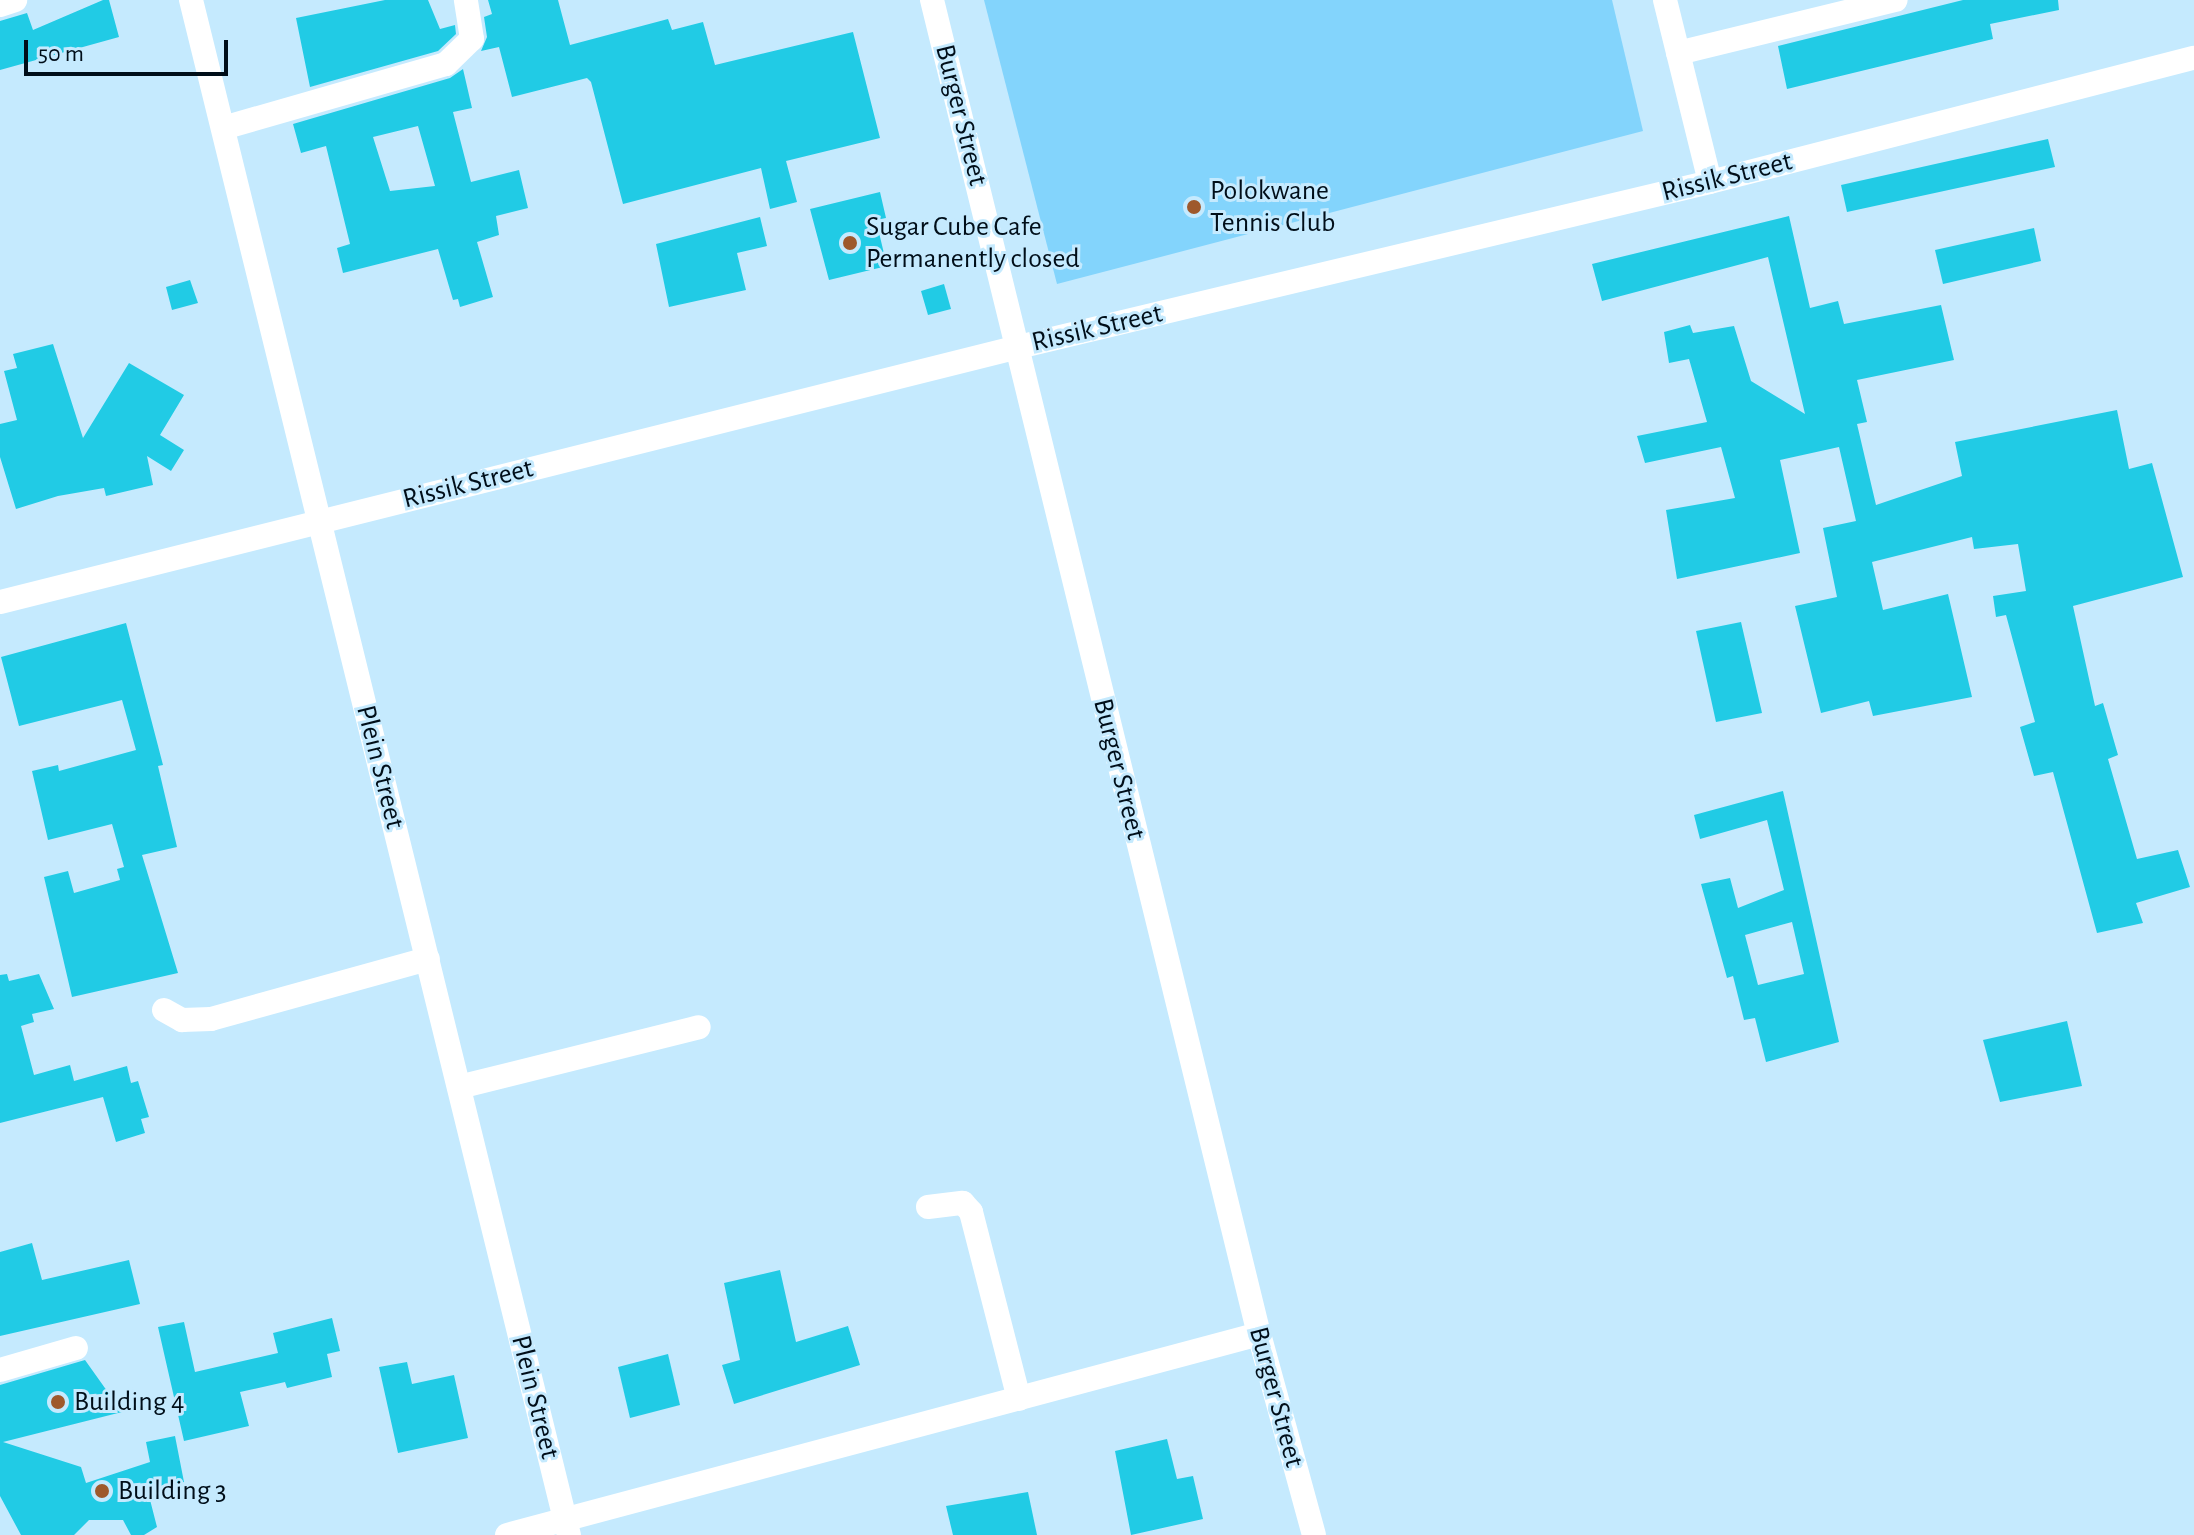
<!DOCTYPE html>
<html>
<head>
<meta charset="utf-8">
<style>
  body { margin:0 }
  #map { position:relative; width:2194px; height:1535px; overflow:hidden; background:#c5eafe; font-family:"Alegreya Sans",sans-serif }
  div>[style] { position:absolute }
  .green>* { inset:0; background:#83d4fc }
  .building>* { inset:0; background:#21cbe5 }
  .street>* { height:24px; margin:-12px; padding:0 12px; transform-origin:12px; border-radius:12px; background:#fff }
  .dots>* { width:22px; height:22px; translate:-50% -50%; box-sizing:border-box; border:4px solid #c5eafe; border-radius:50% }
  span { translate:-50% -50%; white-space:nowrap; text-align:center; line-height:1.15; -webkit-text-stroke:6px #c5eafe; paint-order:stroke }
  .street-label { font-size:28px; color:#000e19 }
  .poi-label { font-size:28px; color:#000e19 }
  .left { translate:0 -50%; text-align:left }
  .scale { position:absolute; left:24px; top:40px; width:204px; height:36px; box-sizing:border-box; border:4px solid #000e19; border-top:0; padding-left:10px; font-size:24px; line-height:28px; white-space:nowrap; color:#000e19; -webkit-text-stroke:6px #c5eafe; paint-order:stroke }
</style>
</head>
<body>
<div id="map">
  <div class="green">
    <div style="clip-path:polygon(984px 0,1612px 0,1643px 131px,1057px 284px)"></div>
  </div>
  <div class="building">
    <div style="clip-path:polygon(103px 0,109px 0,119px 37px,0 70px,0 21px,27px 13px,33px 30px)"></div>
    <div style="clip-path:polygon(385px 0,428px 0,440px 29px,455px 25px,456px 34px,438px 51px,310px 87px,296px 18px)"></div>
    <div style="clip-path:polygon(488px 0,558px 0,570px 45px,668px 19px,672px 30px,703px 22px,715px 65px,853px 32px,880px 138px,786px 161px,797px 202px,770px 209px,761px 168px,623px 204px,591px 82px,587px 78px,512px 97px,499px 47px,481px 51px,487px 37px,484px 17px,492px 14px)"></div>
    <div style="clip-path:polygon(1963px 0,2058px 0,2059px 10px,1990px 24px,1993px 39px,1787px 89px,1778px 46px)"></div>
    <div style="clip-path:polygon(evenodd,463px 69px,472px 108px,453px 112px,471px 182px,519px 170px,528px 208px,496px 216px,499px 235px,477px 242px,493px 297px,460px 307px,458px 299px,453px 300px,438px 249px,343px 273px,337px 248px,350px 244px,326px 146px,301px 153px,293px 124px,450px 78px,463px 69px,418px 126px,435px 186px,390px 191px,373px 137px,418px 126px)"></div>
    <div style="clip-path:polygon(2048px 139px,2055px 167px,1847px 212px,1841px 185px)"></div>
    <div style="clip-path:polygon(880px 192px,886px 218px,876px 220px,887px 266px,829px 280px,810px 209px)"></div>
    <div style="clip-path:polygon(1789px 216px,1810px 308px,1838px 301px,1844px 324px,1941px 305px,1954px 360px,1857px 380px,1867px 422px,1857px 424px,1876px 505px,1962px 476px,1955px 442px,2117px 410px,2129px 469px,2152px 463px,2183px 577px,2073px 606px,2095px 706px,2103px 703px,2118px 755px,2108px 759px,2137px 859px,2178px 850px,2190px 887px,2136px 903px,2143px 923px,2097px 933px,2053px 772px,2034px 776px,2020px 727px,2035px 722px,2006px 615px,1996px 617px,1993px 596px,2026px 591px,2018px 544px,1974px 549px,1972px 537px,1872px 562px,1883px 610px,1948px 594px,1972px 697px,1873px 716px,1869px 701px,1821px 713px,1795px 606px,1837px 597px,1823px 528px,1856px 521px,1839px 447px,1780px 460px,1800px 553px,1677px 579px,1666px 510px,1735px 498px,1721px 447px,1645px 463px,1637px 436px,1707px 422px,1689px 359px,1669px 363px,1664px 332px,1690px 325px,1693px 333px,1734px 326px,1751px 381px,1805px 414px,1768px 257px,1602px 301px,1592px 264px)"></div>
    <div style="clip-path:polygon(760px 217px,767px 246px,737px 253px,746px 290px,669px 307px,656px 244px)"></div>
    <div style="clip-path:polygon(2034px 228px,2041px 261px,1943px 284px,1935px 250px)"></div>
    <div style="clip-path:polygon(190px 280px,198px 303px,172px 310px,166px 287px)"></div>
    <div style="clip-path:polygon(944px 284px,951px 309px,928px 315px,921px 291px)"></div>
    <div style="clip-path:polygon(53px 344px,83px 438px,129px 363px,184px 395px,160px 435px,184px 450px,171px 471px,147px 456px,153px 485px,106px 496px,104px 488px,58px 496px,16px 509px,0 457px,0 424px,17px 420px,4px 371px,17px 368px,13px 354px)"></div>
    <div style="clip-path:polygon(1741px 622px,1762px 713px,1716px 722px,1696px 631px)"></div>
    <div style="clip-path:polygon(126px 623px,163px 765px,158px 766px,177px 847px,142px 855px,178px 973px,72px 997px,44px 877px,68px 871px,74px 893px,120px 880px,117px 869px,124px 867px,112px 824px,48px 840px,32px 771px,58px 765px,59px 771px,136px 750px,122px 700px,19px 726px,1px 657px)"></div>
    <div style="clip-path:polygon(evenodd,1783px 791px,1839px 1042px,1766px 1062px,1755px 1018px,1744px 1020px,1733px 976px,1727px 978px,1701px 884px,1730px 878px,1738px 908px,1784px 890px,1767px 820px,1700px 839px,1694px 815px,1783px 791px,1792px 922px,1804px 974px,1758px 985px,1745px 935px,1792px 922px)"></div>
    <div style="clip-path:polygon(7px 974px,9px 981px,39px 974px,54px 1009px,32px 1014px,34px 1022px,21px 1026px,34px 1075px,70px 1065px,74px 1081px,127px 1066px,131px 1083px,138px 1081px,149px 1117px,141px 1119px,145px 1133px,116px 1142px,103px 1097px,0 1123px,0 975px)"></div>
    <div style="clip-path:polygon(2067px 1021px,2082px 1086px,2000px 1102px,1983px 1040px)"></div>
    <div style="clip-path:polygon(32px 1243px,42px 1280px,129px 1260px,140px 1304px,0 1336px,0 1252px)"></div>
    <div style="clip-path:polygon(780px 1270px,796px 1342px,848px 1326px,860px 1365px,734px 1404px,722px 1365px,740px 1360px,724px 1283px)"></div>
    <div style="clip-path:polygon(332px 1318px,340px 1351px,327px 1354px,332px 1377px,287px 1388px,285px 1382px,240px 1392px,249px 1426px,184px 1441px,158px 1327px,184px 1322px,195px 1372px,278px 1353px,273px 1333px)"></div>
    <div style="clip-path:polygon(668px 1354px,680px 1405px,630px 1418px,618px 1367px)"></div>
    <div style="clip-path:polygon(85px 1360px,122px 1412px,3px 1442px,81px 1467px,86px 1483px,150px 1462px,146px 1442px,175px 1436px,184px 1482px,147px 1488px,157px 1527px,144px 1535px,131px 1535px,123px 1520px,89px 1520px,74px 1535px,21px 1535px,0 1496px,0 1385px)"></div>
    <div style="clip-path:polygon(407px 1362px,412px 1384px,454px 1375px,468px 1438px,398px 1453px,379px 1367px)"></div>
    <div style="clip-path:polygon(1167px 1439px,1177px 1479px,1193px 1476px,1203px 1519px,1131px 1535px,1115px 1451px)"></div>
    <div style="clip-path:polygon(1028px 1492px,1037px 1535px,953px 1535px,946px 1506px)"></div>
  </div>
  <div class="street">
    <div style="left:191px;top:0;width:1581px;rotate:76.17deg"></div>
    <div style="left:932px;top:0;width:1373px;rotate:76.23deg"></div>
    <div style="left:1259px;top:1334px;width:208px;rotate:74.7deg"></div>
    <div style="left:1665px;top:0;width:187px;rotate:76.1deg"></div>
    <div style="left:0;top:5px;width:16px;rotate:-18deg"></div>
    <div style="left:1678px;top:53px;width:224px;rotate:-13.7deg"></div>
    <div style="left:223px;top:128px;width:232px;rotate:-16deg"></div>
    <div style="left:446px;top:64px;width:36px;rotate:-44deg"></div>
    <div style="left:472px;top:39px;width:39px;rotate:-99deg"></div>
    <div style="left:0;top:602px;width:1049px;rotate:-14.06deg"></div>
    <div style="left:1018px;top:347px;width:711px;rotate:-13.41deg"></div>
    <div style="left:1710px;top:182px;width:500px;rotate:-14.4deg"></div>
    <div style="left:164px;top:1010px;width:21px;rotate:29deg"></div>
    <div style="left:182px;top:1020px;width:29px;rotate:-2deg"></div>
    <div style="left:211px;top:1019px;width:225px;rotate:-15.5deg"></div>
    <div style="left:459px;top:1087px;width:247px;rotate:-14deg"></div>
    <div style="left:928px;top:1207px;width:35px;rotate:-7deg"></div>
    <div style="left:963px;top:1203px;width:12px;rotate:48deg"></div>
    <div style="left:971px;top:1212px;width:193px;rotate:75.6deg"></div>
    <div style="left:0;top:1370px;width:79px;rotate:-16.1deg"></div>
    <div style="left:507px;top:1535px;width:778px;rotate:-14.96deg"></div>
  </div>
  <div class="dots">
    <div style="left:1194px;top:207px;background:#9e592c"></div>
    <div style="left:850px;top:243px;background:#9e592c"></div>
    <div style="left:58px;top:1402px;background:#9e592c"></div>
    <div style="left:102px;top:1491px;background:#9e592c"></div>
  </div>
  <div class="street-label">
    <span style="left:961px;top:115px;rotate:76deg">Burger Street</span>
    <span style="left:1727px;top:177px;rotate:-14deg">Rissik Street</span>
    <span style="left:1097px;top:328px;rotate:-13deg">Rissik Street</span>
    <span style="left:468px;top:484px;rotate:-14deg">Rissik Street</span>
    <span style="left:380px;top:767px;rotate:76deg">Plein Street</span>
    <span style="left:1119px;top:769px;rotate:76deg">Burger Street</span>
    <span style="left:535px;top:1397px;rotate:76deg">Plein Street</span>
    <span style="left:1276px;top:1397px;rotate:75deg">Burger Street</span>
  </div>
  <div class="poi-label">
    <span class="left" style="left:1210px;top:207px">Polokwane<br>Tennis Club</span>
    <span class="left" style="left:866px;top:243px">Sugar Cube Cafe<br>Permanently closed</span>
    <span class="left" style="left:74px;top:1402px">Building 4</span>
    <span class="left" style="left:118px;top:1491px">Building 3</span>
  </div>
  <div class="scale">50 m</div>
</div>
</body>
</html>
